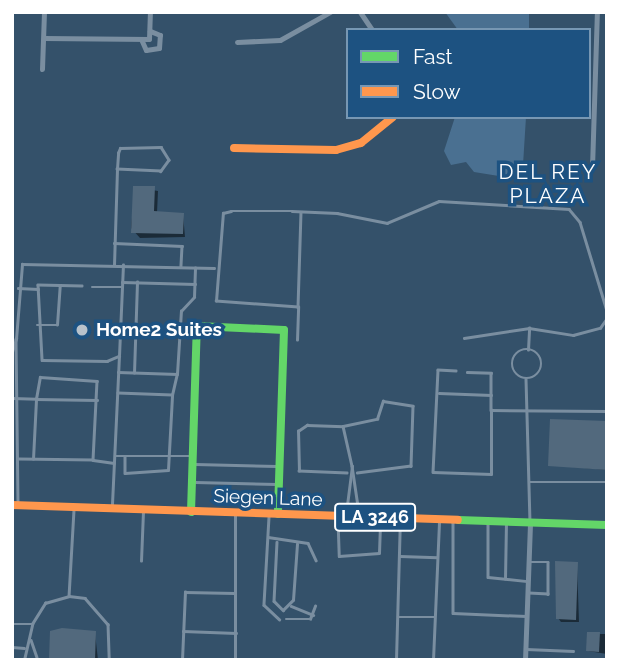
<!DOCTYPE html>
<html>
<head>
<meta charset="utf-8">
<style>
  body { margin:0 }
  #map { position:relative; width:619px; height:672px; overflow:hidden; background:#34516a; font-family:Raleway,sans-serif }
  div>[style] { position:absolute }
  .water>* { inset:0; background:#4a7091 }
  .shadow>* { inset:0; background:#0007 }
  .building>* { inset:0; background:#52697d }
  .lane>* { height:2.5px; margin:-1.25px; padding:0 1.25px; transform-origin:1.25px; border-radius:1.25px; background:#7a8ea0 }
  .lane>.ring { margin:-1.25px; padding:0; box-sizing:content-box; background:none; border:2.5px solid #7a8ea0; border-radius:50% }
  .street>* { height:5px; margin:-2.5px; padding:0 2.5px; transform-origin:2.5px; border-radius:2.5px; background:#7a8ea0 }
  .fast>* { height:8px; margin:-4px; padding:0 4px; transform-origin:4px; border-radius:4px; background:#63d668 }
  .slow>* { height:8px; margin:-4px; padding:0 4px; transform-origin:4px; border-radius:4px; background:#ff974d }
  .dots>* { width:19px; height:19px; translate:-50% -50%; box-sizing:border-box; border:4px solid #1d5281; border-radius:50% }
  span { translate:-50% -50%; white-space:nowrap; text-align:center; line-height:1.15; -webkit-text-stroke:7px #1d5281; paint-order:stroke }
  .shield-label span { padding:2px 5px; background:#1d5281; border:2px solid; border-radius:5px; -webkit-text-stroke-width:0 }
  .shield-label { font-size:18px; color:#fff; font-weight:700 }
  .poi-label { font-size:19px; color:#fff; font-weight:700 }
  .left { translate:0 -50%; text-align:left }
  .street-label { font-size:19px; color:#fff }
  .neighbourhood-label { font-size:21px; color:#fff; letter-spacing:2px }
  .frame { position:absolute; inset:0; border:14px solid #fff; pointer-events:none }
  .legend { position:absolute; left:346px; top:28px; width:245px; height:91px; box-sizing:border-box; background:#1d5281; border:2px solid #7797b3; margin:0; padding:9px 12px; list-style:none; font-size:21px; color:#fff }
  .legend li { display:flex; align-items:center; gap:14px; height:35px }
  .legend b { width:35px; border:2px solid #7797b3 }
</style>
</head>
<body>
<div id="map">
  <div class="water">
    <div style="clip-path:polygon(445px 12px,529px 12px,529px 30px,458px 30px)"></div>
    <div style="clip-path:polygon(455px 117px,526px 117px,523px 165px,505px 177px,474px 172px,466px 162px,451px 165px,444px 151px)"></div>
  </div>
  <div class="shadow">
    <div style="clip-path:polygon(135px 187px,158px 191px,157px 213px,183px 214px,185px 237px,140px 238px,131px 228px)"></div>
    <div style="clip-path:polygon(607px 422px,607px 470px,550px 465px)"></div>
    <div style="clip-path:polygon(577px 564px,579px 622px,561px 622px,558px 618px)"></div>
    <div style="clip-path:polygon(95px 633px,98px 660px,45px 660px,50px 658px)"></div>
    <div style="clip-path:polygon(589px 634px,607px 634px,607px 654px,588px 651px)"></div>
  </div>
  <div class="building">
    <div style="clip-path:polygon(133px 186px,155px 186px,154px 211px,184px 213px,183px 234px,131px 233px)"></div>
    <div style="clip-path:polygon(550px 419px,607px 421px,607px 470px,548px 466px)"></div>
    <div style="clip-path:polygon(555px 561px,578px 562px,576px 620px,556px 619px)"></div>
    <div style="clip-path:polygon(62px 628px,96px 631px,95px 660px,49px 660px,50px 631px)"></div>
    <div style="clip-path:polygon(587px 632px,600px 632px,599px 652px,586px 651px)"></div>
  </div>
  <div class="lane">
    <div style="left:301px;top:212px;width:95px;rotate:91.8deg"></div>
    <div style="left:298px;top:307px;width:82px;rotate:-175.8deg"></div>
    <div style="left:216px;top:301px;width:88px;rotate:-85.5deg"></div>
    <div style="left:223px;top:213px;width:8px;rotate:-14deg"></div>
    <div style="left:231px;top:211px;width:61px"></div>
    <div style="left:292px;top:211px;width:45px;rotate:2.5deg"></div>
    <div style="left:337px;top:213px;width:51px;rotate:11.3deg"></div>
    <div style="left:387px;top:223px;width:56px;rotate:-22.9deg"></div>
    <div style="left:439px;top:201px;width:130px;rotate:3.5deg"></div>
    <div style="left:569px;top:209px;width:17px;rotate:50deg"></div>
    <div style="left:580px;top:222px;width:93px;rotate:73.1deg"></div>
    <div style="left:114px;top:243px;width:68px;rotate:2.5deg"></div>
    <div style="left:182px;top:246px;width:20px;rotate:93deg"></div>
    <div style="left:114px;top:265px;width:96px;rotate:-88.2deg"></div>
    <div style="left:117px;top:169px;width:16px;rotate:-86deg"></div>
    <div style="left:118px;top:153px;width:5px;rotate:-68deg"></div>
    <div style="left:120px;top:148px;width:41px;rotate:-1.4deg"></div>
    <div style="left:161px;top:147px;width:15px;rotate:58deg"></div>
    <div style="left:169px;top:160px;width:14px;rotate:126deg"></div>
    <div style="left:161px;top:171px;width:44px;rotate:-177.4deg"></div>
    <div style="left:122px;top:282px;width:73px;rotate:1.6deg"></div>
    <div style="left:82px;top:286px;width:44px;rotate:-178.7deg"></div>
    <div style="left:38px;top:285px;width:75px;rotate:86.9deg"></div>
    <div style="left:42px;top:360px;width:65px;rotate:0.9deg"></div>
    <div style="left:107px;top:361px;width:13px;rotate:-23deg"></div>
    <div style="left:119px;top:356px;width:91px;rotate:-87.5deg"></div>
    <div style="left:92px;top:287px;width:30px"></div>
    <div style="left:18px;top:288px;width:20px;rotate:3deg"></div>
    <div style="left:37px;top:325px;width:20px"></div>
    <div style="left:57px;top:325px;width:39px;rotate:-86deg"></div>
    <div style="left:464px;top:338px;width:66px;rotate:-8.7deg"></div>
    <div style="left:16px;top:339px;width:75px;rotate:-85.4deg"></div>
    <div style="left:22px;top:264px;width:192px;rotate:1.2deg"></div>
    <div style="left:297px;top:340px;width:33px;rotate:-88deg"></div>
    <div class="ring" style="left:512px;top:349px;width:27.5px;height:27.5px"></div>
    <div style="left:528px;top:350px;width:22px;rotate:-87deg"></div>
    <div style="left:529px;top:328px;width:45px;rotate:9deg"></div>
    <div style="left:573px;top:335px;width:28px;rotate:-15deg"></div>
    <div style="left:600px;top:328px;width:12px;rotate:-55deg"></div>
    <div style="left:12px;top:352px;width:14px;rotate:-73deg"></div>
    <div style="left:16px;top:339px;width:162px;rotate:89.3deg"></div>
    <div style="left:456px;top:371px;width:18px;rotate:-177deg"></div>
    <div style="left:438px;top:370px;width:102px;rotate:92.8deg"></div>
    <div style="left:433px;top:472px;width:58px;rotate:2deg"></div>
    <div style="left:491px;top:474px;width:64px;rotate:-90deg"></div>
    <div style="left:118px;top:372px;width:59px;rotate:1.9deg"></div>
    <div style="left:177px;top:374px;width:63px;rotate:-86.4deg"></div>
    <div style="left:181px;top:311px;width:19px;rotate:-47deg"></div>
    <div style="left:194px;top:297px;width:29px;rotate:-88deg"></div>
    <div style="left:467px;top:372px;width:24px;rotate:2deg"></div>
    <div style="left:491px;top:373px;width:37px;rotate:90deg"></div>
    <div style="left:491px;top:410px;width:116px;rotate:0.5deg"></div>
    <div style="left:134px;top:373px;width:91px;rotate:-88.1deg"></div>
    <div style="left:526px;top:379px;width:142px;rotate:88.4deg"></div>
    <div style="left:439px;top:393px;width:52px;rotate:2.2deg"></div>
    <div style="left:172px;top:395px;width:22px;rotate:-77deg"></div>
    <div style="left:12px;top:398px;width:24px;rotate:2deg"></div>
    <div style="left:36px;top:399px;width:22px;rotate:-80deg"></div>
    <div style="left:40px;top:377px;width:57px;rotate:4deg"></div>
    <div style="left:97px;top:381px;width:79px;rotate:92.9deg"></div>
    <div style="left:93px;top:460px;width:74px;rotate:-179.2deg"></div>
    <div style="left:343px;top:426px;width:35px;rotate:-12deg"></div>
    <div style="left:377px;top:419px;width:19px;rotate:-72deg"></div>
    <div style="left:383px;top:401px;width:30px;rotate:9deg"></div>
    <div style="left:413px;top:406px;width:60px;rotate:91.9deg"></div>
    <div style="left:411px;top:466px;width:54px;rotate:172.6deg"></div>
    <div style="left:115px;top:456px;width:10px"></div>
    <div style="left:125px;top:456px;width:17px;rotate:90deg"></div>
    <div style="left:125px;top:473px;width:43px;rotate:-4deg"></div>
    <div style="left:168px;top:470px;width:75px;rotate:-86.9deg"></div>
    <div style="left:172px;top:395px;width:54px;rotate:-177.9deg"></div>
    <div style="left:126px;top:456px;width:63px"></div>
    <div style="left:33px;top:459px;width:60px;rotate:-87.1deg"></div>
    <div style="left:36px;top:399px;width:61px;rotate:0.9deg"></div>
    <div style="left:93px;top:460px;width:21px;rotate:8deg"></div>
    <div style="left:195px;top:464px;width:81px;rotate:1.4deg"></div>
    <div style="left:347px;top:473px;width:48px;rotate:-177.6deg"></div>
    <div style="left:299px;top:471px;width:40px;rotate:-91.4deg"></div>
    <div style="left:298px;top:431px;width:11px;rotate:-34deg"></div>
    <div style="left:307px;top:425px;width:36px;rotate:2deg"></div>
    <div style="left:343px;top:426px;width:41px;rotate:77.3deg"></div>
    <div style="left:195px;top:482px;width:81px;rotate:1.4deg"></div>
    <div style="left:530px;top:482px;width:77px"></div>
    <div style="left:112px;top:504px;width:147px;rotate:-87.3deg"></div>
    <div style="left:74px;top:510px;width:86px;rotate:93.3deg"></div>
    <div style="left:69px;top:596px;width:16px;rotate:7deg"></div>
    <div style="left:85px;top:598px;width:35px;rotate:49deg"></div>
    <div style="left:108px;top:624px;width:36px;rotate:88deg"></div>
    <div style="left:346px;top:513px;width:47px;rotate:-82.7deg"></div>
    <div style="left:352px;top:466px;width:48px;rotate:81.5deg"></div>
    <div style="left:269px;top:517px;width:88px;rotate:93.3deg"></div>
    <div style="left:264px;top:605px;width:21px;rotate:43deg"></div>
    <div style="left:338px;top:520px;width:36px;rotate:88deg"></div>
    <div style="left:339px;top:556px;width:40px;rotate:-4.3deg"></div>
    <div style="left:379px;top:553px;width:32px;rotate:-88deg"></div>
    <div style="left:453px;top:523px;width:90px;rotate:90deg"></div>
    <div style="left:453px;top:613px;width:73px;rotate:2.4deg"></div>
    <div style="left:488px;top:523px;width:54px;rotate:90deg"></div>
    <div style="left:488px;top:577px;width:39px;rotate:6deg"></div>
    <div style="left:268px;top:537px;width:40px;rotate:8.5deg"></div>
    <div style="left:308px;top:543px;width:19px;rotate:65deg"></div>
    <div style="left:277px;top:542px;width:59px;rotate:92.9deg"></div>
    <div style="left:274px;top:601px;width:13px;rotate:45deg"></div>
    <div style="left:283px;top:610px;width:14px;rotate:-45deg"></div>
    <div style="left:293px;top:600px;width:56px;rotate:-85.9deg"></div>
    <div style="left:400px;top:556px;width:37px;rotate:2deg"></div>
    <div style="left:141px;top:561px;width:49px;rotate:-87.7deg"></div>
    <div style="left:528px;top:562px;width:20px"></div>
    <div style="left:548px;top:562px;width:32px;rotate:90deg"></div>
    <div style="left:548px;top:594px;width:19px;rotate:-177deg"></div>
    <div style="left:505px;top:579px;width:56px;rotate:-89deg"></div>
    <div style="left:291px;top:606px;width:24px;rotate:22deg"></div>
    <div style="left:398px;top:617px;width:37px"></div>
    <div style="left:286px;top:619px;width:24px"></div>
    <div style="left:310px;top:619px;width:14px;rotate:-69deg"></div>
    <div style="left:12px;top:624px;width:20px"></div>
    <div style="left:32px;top:624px;width:25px;rotate:-58deg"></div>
    <div style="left:45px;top:603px;width:25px;rotate:-16deg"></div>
    <div style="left:183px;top:631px;width:53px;rotate:2.2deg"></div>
    <div style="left:31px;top:640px;width:18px;rotate:71deg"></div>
    <div style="left:12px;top:647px;width:12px;rotate:5deg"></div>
    <div style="left:526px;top:649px;width:47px;rotate:2.4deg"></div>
    <div style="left:24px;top:660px;width:37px;rotate:-77deg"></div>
    <div style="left:182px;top:660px;width:68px;rotate:-87.5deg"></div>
    <div style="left:185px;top:592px;width:49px;rotate:1.2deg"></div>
    <div style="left:235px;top:660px;width:144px;rotate:-90deg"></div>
    <div style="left:396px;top:660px;width:139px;rotate:-88.4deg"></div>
    <div style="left:433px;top:660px;width:137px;rotate:-87.5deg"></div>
  </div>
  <div class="street">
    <div style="left:360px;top:12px;width:22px;rotate:56deg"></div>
    <div style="left:44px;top:38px;width:105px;rotate:0.5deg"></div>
    <div style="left:149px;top:39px;width:27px;rotate:-88deg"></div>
    <div style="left:141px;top:39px;width:12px;rotate:66deg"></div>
    <div style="left:146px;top:50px;width:13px;rotate:-9deg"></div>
    <div style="left:159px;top:48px;width:13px;rotate:-86deg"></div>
    <div style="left:160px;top:35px;width:11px;rotate:-158deg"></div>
    <div style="left:237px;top:42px;width:43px;rotate:-2.7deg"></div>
    <div style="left:280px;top:40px;width:57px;rotate:-29.2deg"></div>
    <div style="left:42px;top:69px;width:57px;rotate:-88deg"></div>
    <div style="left:592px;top:168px;width:156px;rotate:-88.2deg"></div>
    <div style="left:525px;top:660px;width:136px;rotate:-87.9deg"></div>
  </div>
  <div class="fast">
    <div style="left:191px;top:512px;width:186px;rotate:-88.2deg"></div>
    <div style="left:197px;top:326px;width:87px;rotate:2.6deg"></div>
    <div style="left:284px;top:330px;width:184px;rotate:91.9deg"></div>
    <div style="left:458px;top:520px;width:149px;rotate:1.9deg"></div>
  </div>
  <div class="slow">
    <div style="left:234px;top:148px;width:102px;rotate:1.1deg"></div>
    <div style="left:336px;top:150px;width:26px;rotate:-16deg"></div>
    <div style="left:361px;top:143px;width:41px;rotate:-39.1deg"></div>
    <div style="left:12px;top:505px;width:446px;rotate:1.9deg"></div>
  </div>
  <div class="dots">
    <div style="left:82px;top:330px;background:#b8c2cb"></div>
  </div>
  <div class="shield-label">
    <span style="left:375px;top:517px">LA 3246</span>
  </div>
  <div class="poi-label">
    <span class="left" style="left:96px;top:330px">Home2 Suites</span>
  </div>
  <div class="street-label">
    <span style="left:268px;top:498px;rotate:2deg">Siegen Lane</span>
  </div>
  <div class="neighbourhood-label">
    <span style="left:548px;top:184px">DEL REY<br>PLAZA</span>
  </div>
  <div class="frame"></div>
  <ul class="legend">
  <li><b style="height:9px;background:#63d668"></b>Fast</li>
  <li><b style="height:9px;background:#ff974d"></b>Slow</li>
  </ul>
</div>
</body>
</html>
